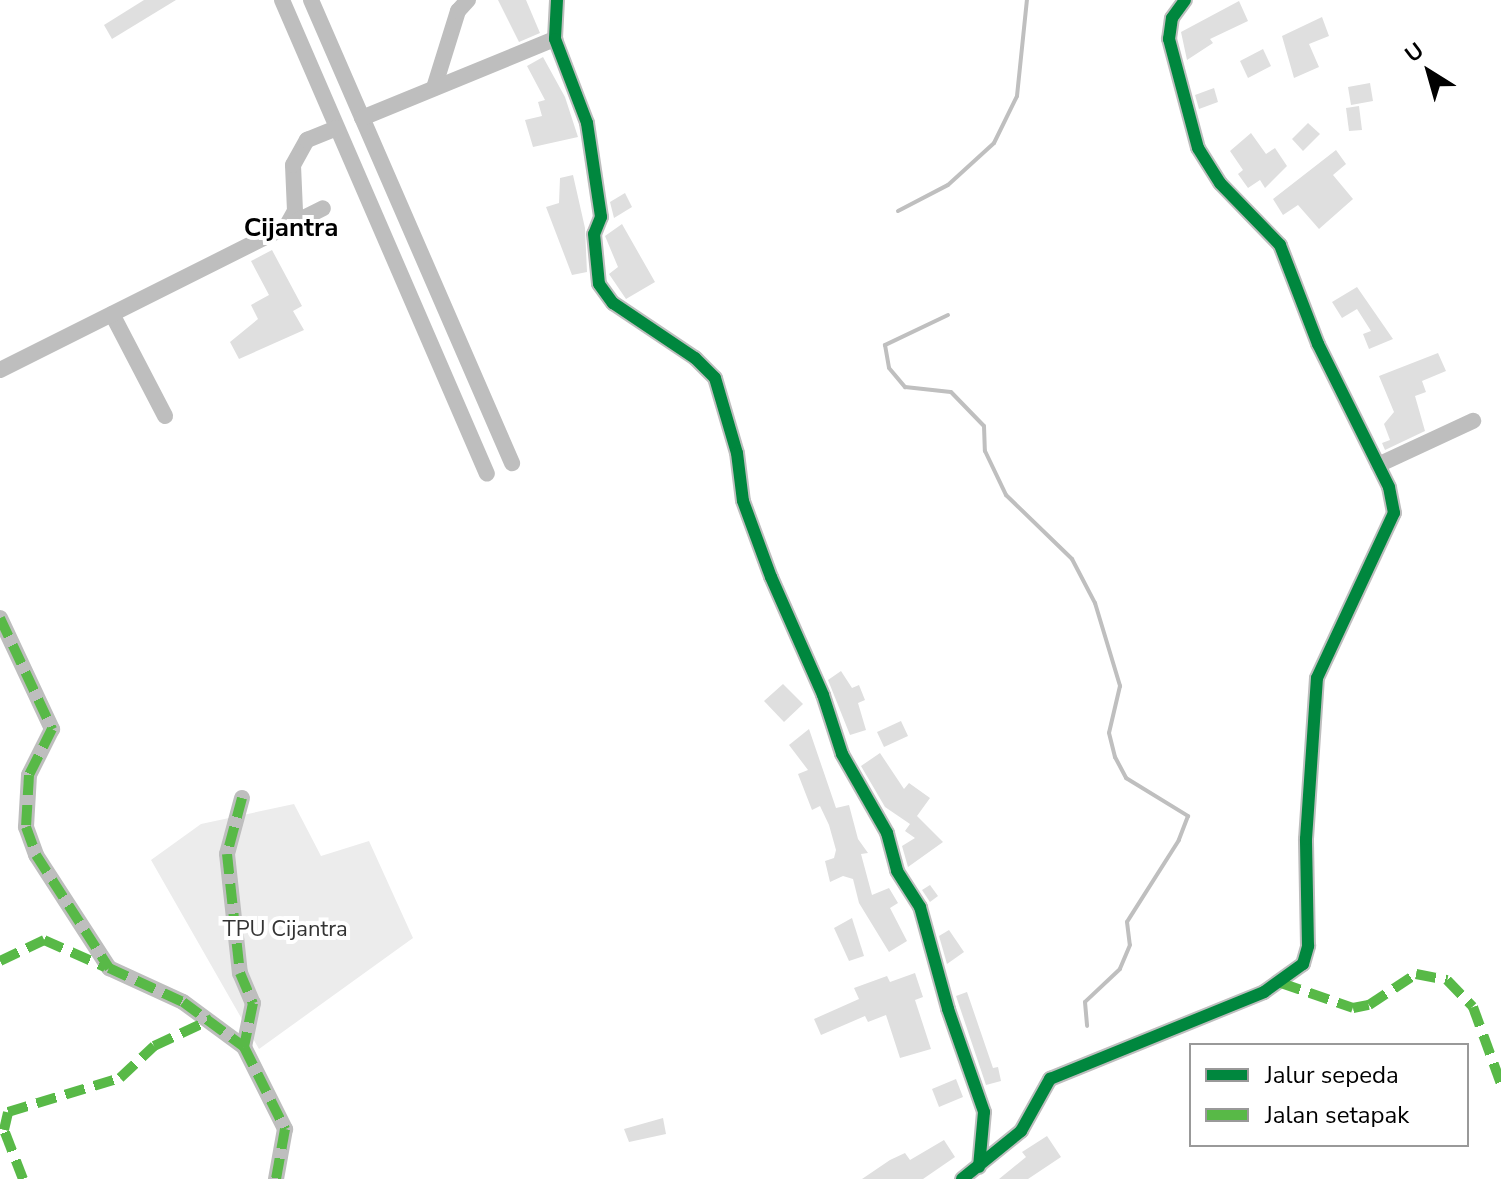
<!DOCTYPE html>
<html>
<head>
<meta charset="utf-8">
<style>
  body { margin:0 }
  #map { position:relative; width:1501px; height:1179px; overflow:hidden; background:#fff; font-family:"Nunito Sans",sans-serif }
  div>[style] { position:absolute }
  .green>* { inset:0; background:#ececec }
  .stream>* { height:4px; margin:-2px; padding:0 2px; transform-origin:2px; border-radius:2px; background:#bfbfbf }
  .building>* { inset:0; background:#dfdfdf }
  .minor>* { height:16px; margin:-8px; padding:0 8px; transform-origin:8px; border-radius:8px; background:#bebebe }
  .quiet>* { height:10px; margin-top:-5px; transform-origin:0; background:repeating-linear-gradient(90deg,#58b947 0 20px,transparent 0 30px) }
  .cycleway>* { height:12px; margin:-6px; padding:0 6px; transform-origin:6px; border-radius:6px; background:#00873e }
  span { translate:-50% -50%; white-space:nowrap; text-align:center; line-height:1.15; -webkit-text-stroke:8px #fff; paint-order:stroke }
  .park-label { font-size:22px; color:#333 }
  .quarter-label { font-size:26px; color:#000; font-weight:700 }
  .legend { position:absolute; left:1189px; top:1043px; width:280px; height:104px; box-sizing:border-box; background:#fff; border:2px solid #999; margin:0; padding:10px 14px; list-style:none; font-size:24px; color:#000 }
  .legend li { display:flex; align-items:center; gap:16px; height:40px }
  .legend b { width:40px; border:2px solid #999 }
  .north { position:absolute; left:1389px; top:32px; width:80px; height:80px; -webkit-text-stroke:6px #fff; paint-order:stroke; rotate:323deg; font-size:22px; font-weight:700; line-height:32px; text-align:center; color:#000 }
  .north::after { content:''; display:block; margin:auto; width:28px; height:36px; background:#000; clip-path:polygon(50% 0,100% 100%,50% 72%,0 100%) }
</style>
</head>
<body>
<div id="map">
  <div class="green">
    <div style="clip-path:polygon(294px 804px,321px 856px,369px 841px,413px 938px,259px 1049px,151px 860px,201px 824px)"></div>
  </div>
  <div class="stream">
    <div style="left:898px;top:211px;width:56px;rotate:-27.5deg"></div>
    <div style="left:948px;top:185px;width:62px;rotate:-42.4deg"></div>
    <div style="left:994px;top:143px;width:52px;rotate:-63.9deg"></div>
    <div style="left:1017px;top:96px;width:97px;rotate:-84.1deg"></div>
    <div style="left:948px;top:315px;width:70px;rotate:154.5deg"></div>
    <div style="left:885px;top:345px;width:23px;rotate:80deg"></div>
    <div style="left:889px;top:368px;width:25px;rotate:50deg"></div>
    <div style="left:905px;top:387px;width:46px;rotate:6.2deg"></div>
    <div style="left:951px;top:392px;width:47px;rotate:45.9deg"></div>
    <div style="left:984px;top:426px;width:25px;rotate:88deg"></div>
    <div style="left:985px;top:451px;width:49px;rotate:64.5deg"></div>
    <div style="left:1006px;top:495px;width:92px;rotate:44.1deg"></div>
    <div style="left:1072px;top:559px;width:50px;rotate:62.4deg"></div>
    <div style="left:1095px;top:603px;width:87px;rotate:73.2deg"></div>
    <div style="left:1120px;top:686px;width:48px;rotate:103.2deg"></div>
    <div style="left:1109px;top:733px;width:25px;rotate:76deg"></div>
    <div style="left:1115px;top:757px;width:24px;rotate:62deg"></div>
    <div style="left:1126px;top:778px;width:73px;rotate:31.5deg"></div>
    <div style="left:1188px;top:816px;width:26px;rotate:111deg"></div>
    <div style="left:1179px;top:840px;width:97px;rotate:122.4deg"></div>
    <div style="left:1127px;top:922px;width:23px;rotate:83deg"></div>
    <div style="left:1130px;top:945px;width:26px;rotate:113deg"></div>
    <div style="left:1120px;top:969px;width:48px;rotate:136.7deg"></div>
    <div style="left:1085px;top:1002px;width:24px;rotate:85deg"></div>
  </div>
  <div class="building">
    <div style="clip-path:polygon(144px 0,176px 0,112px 39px,104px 25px)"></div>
    <div style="clip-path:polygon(498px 0,526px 0,540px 33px,519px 42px)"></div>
    <div style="clip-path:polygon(1239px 1px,1248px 21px,1210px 39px,1213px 43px,1187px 60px,1181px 32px)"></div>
    <div style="clip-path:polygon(1322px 17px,1329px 36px,1309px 44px,1319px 67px,1294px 78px,1282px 36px)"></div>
    <div style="clip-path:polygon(1263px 49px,1271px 66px,1248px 78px,1240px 61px)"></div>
    <div style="clip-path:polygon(543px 57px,565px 97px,578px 137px,533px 147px,525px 120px,542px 116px,538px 102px,545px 100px,527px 66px)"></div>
    <div style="clip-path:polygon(1370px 83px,1373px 101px,1351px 105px,1348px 87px)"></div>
    <div style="clip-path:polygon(1214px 88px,1218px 102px,1199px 109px,1195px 95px)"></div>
    <div style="clip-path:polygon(1359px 106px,1362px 130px,1349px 131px,1346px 108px)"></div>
    <div style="clip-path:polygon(1308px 123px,1320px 134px,1303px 151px,1292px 139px)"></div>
    <div style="clip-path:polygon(1251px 133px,1266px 154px,1275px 148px,1287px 166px,1265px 188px,1260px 180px,1248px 188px,1238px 174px,1243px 170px,1230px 151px)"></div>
    <div style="clip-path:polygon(1336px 150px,1346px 164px,1333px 175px,1353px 199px,1319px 229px,1298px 205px,1283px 215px,1273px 199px)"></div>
    <div style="clip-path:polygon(573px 175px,585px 228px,587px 272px,572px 275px,546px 207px,559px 203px,560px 178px)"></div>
    <div style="clip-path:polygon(625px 193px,632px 207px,614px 218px,610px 202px)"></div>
    <div style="clip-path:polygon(622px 224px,655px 282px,626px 299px,609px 274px,618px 267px,605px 236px)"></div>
    <div style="clip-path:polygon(272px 250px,302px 306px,293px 311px,304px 330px,239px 359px,230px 342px,258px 319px,251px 305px,269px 295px,251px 261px)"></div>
    <div style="clip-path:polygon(1357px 287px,1393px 339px,1369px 349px,1363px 334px,1371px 331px,1357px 309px,1342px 318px,1332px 302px)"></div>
    <div style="clip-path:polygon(1438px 353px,1446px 371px,1422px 381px,1426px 392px,1415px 396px,1425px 431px,1385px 450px,1382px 443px,1390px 440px,1384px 424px,1394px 412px,1379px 376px)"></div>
    <div style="clip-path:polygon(841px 671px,852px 688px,859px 685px,865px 700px,858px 703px,866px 730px,850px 735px,828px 680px)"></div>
    <div style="clip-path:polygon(783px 684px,803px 704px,784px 722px,764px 701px)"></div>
    <div style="clip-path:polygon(901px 721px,908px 736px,884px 747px,877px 732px)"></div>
    <div style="clip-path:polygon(809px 729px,836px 808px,849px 805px,858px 839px,868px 853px,861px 854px,872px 895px,889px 888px,898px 903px,890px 908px,907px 941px,889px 952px,859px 903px,853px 879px,843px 876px,830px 882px,825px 861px,834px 858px,836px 850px,829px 825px,820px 806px,812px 810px,798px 774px,808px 770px,789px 745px)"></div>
    <div style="clip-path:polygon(880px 753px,904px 789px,909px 783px,930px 798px,917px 816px,943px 842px,908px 867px,902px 846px,915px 838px,905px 831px,910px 824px,885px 807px,861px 766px)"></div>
    <div style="clip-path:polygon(930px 885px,938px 896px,930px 902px,922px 890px)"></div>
    <div style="clip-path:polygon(852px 918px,864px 956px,849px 961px,834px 928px)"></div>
    <div style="clip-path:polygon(949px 930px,964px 952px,947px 964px,939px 936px)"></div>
    <div style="clip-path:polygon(915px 973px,923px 997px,915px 1000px,931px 1049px,900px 1058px,886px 1015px,868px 1022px,865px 1016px,821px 1035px,814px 1019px,859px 999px,854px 988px,887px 976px,890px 982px)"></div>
    <div style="clip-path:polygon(967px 992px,993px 1068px,998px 1067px,1001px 1081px,986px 1085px,956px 996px)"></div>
    <div style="clip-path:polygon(956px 1079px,963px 1097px,939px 1107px,932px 1089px)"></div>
    <div style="clip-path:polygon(663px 1118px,666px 1134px,629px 1142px,624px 1129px)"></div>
    <div style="clip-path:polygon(1047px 1136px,1061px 1157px,1028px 1179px,999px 1179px,1026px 1157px,1022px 1152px)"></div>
    <div style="clip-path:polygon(944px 1140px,955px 1157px,923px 1179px,862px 1179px,890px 1160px,905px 1153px,910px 1160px)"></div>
  </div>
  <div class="minor">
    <div style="left:282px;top:0;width:516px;rotate:66.61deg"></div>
    <div style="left:311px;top:0;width:505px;rotate:66.53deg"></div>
    <div style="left:557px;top:0;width:39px;rotate:93deg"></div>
    <div style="left:555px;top:39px;width:90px;rotate:69.1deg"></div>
    <div style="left:587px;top:123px;width:95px;rotate:81.5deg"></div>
    <div style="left:601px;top:217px;width:18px;rotate:112deg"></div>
    <div style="left:594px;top:234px;width:50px;rotate:84.3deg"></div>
    <div style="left:599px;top:284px;width:24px;rotate:54deg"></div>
    <div style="left:613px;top:303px;width:99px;rotate:33.9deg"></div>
    <div style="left:695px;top:358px;width:28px;rotate:45deg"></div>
    <div style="left:715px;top:378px;width:78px;rotate:73.7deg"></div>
    <div style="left:737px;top:453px;width:48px;rotate:82.9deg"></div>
    <div style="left:743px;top:501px;width:81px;rotate:69.8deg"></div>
    <div style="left:771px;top:577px;width:129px;rotate:66.2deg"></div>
    <div style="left:823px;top:695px;width:62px;rotate:72.1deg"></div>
    <div style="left:842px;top:754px;width:91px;rotate:60.3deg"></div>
    <div style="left:887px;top:833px;width:39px;rotate:75deg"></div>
    <div style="left:897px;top:871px;width:43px;rotate:57.4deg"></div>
    <div style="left:920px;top:907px;width:106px;rotate:74.6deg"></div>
    <div style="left:948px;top:1009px;width:109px;rotate:70.7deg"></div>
    <div style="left:984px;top:1112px;width:55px;rotate:95.2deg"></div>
    <div style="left:434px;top:88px;width:81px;rotate:-72.7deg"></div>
    <div style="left:458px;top:11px;width:15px;rotate:-48deg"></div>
    <div style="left:362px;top:118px;width:209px;rotate:-22.3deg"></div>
    <div style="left:286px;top:227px;width:18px;rotate:-61deg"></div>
    <div style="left:295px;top:211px;width:46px;rotate:-92.5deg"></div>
    <div style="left:293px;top:165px;width:29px;rotate:-61deg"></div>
    <div style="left:307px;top:140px;width:32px;rotate:-22deg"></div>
    <div style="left:112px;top:314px;width:115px;rotate:62.5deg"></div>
    <div style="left:0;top:370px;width:361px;rotate:-26.6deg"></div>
    <div style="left:1378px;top:465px;width:105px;rotate:-24.9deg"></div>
    <div style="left:0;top:618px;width:123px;rotate:64.9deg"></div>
    <div style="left:52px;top:729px;width:51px;rotate:116.6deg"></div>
    <div style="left:29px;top:775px;width:52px;rotate:93.3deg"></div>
    <div style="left:26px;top:827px;width:30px;rotate:70deg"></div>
    <div style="left:36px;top:855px;width:135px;rotate:57.1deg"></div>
    <div style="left:109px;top:968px;width:81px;rotate:24.7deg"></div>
    <div style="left:183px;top:1002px;width:76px;rotate:36.4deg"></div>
    <div style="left:244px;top:1047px;width:92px;rotate:63.4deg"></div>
    <div style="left:285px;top:1129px;width:51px;rotate:100.2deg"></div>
    <div style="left:242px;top:798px;width:58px;rotate:105deg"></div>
    <div style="left:227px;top:854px;width:120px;rotate:83.8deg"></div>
    <div style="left:240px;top:973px;width:33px;rotate:67deg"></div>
    <div style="left:253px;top:1003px;width:45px;rotate:101.6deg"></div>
    <div style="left:962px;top:1179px;width:76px;rotate:-39.1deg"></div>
    <div style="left:1021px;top:1131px;width:60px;rotate:-60.9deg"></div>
    <div style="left:1050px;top:1079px;width:231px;rotate:-22.1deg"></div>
    <div style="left:1264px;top:992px;width:48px;rotate:-35.7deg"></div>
    <div style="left:1303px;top:964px;width:19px;rotate:-74deg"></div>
    <div style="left:1308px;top:946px;width:107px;rotate:-91.1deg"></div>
    <div style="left:1306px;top:839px;width:161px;rotate:-86.1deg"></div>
    <div style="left:1317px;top:678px;width:182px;rotate:-65deg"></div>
    <div style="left:1394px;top:513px;width:26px;rotate:-101deg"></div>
    <div style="left:1389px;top:487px;width:160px;rotate:-116.4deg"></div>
    <div style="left:1318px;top:344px;width:106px;rotate:-111deg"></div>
    <div style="left:1280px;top:245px;width:86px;rotate:-134.1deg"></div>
    <div style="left:1220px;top:183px;width:41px;rotate:-122.2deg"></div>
    <div style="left:1198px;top:148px;width:113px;rotate:-104.9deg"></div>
    <div style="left:1169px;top:39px;width:21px;rotate:-82deg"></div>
    <div style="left:1172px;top:18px;width:22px;rotate:-54deg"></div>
  </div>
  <div class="quiet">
    <div style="left:0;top:618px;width:123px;rotate:64.9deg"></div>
    <div style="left:52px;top:729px;width:51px;rotate:116.6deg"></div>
    <div style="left:29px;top:775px;width:52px;rotate:93.3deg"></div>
    <div style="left:26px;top:827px;width:30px;rotate:70deg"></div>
    <div style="left:36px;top:855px;width:135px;rotate:57.1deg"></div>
    <div style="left:109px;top:968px;width:81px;rotate:24.7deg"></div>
    <div style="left:183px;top:1002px;width:76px;rotate:36.4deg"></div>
    <div style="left:244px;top:1047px;width:92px;rotate:63.4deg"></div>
    <div style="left:285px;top:1129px;width:51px;rotate:100.2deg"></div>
    <div style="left:242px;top:798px;width:58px;rotate:105deg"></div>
    <div style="left:227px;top:854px;width:120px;rotate:83.8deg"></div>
    <div style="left:240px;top:973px;width:33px;rotate:67deg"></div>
    <div style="left:253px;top:1003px;width:45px;rotate:101.6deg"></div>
    <div style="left:0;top:961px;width:49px;rotate:-25.5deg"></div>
    <div style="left:44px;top:940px;width:67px;rotate:23.9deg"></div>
    <div style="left:1281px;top:983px;width:76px;rotate:19.1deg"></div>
    <div style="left:1353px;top:1008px;width:16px;rotate:-11deg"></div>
    <div style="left:1369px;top:1005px;width:56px;rotate:-33.4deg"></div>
    <div style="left:1416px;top:974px;width:32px;rotate:11deg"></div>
    <div style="left:1447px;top:980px;width:37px;rotate:46deg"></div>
    <div style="left:1473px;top:1007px;width:82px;rotate:70deg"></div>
    <div style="left:23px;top:1179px;width:53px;rotate:-111.2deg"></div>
    <div style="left:4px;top:1130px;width:18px;rotate:-77deg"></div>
    <div style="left:8px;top:1112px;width:117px;rotate:-16.9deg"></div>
    <div style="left:120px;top:1078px;width:47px;rotate:-43.3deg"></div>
    <div style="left:154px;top:1046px;width:64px;rotate:-25deg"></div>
  </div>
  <div class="cycleway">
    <div style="left:557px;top:0;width:39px;rotate:93deg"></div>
    <div style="left:555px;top:39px;width:90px;rotate:69.1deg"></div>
    <div style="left:587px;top:123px;width:95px;rotate:81.5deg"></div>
    <div style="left:601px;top:217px;width:18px;rotate:112deg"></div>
    <div style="left:594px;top:234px;width:50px;rotate:84.3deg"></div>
    <div style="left:599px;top:284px;width:24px;rotate:54deg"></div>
    <div style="left:613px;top:303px;width:99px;rotate:33.9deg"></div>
    <div style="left:695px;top:358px;width:28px;rotate:45deg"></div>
    <div style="left:715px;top:378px;width:78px;rotate:73.7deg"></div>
    <div style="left:737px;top:453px;width:48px;rotate:82.9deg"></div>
    <div style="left:743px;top:501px;width:81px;rotate:69.8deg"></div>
    <div style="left:771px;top:577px;width:129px;rotate:66.2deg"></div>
    <div style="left:823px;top:695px;width:62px;rotate:72.1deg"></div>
    <div style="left:842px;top:754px;width:91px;rotate:60.3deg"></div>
    <div style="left:887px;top:833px;width:39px;rotate:75deg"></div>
    <div style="left:897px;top:871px;width:43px;rotate:57.4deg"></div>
    <div style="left:920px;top:907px;width:106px;rotate:74.6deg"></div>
    <div style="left:948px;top:1009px;width:109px;rotate:70.7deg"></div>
    <div style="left:984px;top:1112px;width:55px;rotate:95.2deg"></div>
    <div style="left:962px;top:1179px;width:76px;rotate:-39.1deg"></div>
    <div style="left:1021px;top:1131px;width:60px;rotate:-60.9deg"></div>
    <div style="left:1050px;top:1079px;width:231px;rotate:-22.1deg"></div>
    <div style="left:1264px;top:992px;width:48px;rotate:-35.7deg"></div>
    <div style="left:1303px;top:964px;width:19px;rotate:-74deg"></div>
    <div style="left:1308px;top:946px;width:107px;rotate:-91.1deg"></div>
    <div style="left:1306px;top:839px;width:161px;rotate:-86.1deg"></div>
    <div style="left:1317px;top:678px;width:182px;rotate:-65deg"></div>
    <div style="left:1394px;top:513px;width:26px;rotate:-101deg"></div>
    <div style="left:1389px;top:487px;width:160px;rotate:-116.4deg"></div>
    <div style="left:1318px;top:344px;width:106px;rotate:-111deg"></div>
    <div style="left:1280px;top:245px;width:86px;rotate:-134.1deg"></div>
    <div style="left:1220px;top:183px;width:41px;rotate:-122.2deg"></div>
    <div style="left:1198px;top:148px;width:113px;rotate:-104.9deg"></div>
    <div style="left:1169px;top:39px;width:21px;rotate:-82deg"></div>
    <div style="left:1172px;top:18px;width:22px;rotate:-54deg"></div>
  </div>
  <div class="park-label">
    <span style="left:285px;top:930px">TPU Cijantra</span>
  </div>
  <div class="quarter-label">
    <span style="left:291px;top:228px">Cijantra</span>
  </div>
  <ul class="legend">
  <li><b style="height:10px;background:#00873e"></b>Jalur sepeda</li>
  <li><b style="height:10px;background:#58b947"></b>Jalan setapak</li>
  </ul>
  <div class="north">U</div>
</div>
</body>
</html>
